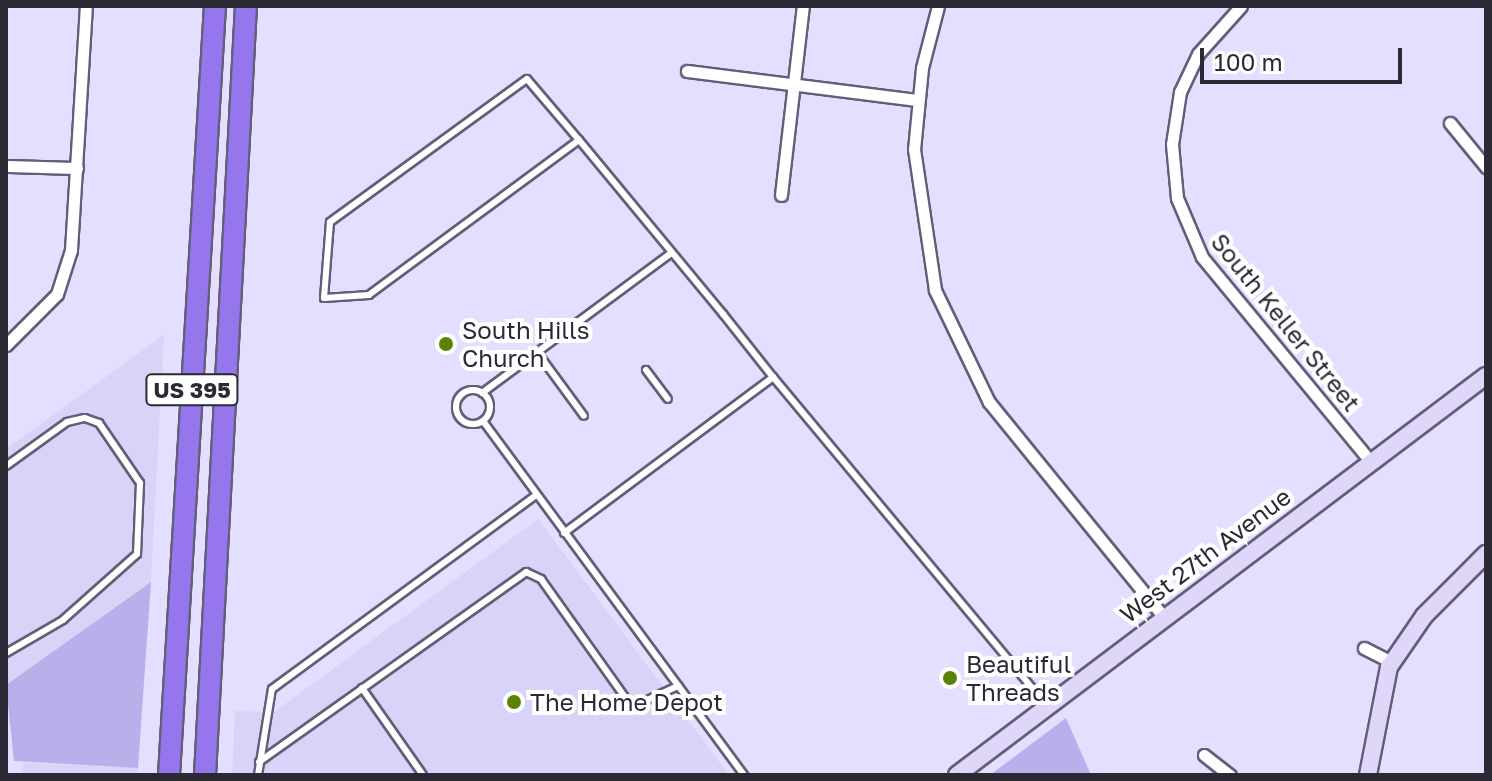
<!DOCTYPE html>
<html>
<head>
<meta charset="utf-8">
<style>
  body { margin:0 }
  #map { position:relative; width:1492px; height:781px; overflow:hidden; background:#e4dffe; font-family:"Golos Text",sans-serif }
  div>[style] { position:absolute }
  .built>* { inset:0; background:#d9d3f8 }
  .green>* { inset:0; background:#bbafeb }
  .roads { filter:drop-shadow(2px 0 #635e78) drop-shadow(-2px 0 #635e78) drop-shadow(0 2px #635e78) drop-shadow(0 -2px #635e78) }
  .lane>* { height:6px; margin:-3px; padding:0 3px; transform-origin:3px; border-radius:3px; background:#fff }
  .lane>.ring { margin:-3px; padding:0; box-sizing:content-box; background:none; border:6px solid #fff; border-radius:50% }
  .street>* { height:11px; margin:-5.5px; padding:0 5.5px; transform-origin:5.5px; border-radius:5.5px; background:#fff }
  .secondary>* { height:16px; margin:-8px; padding:0 8px; transform-origin:8px; border-radius:8px; background:#dfd6f9 }
  .highway>* { height:20px; margin:-10px; padding:0 10px; transform-origin:10px; border-radius:10px; background:#9576ec }
  .dots>* { width:22px; height:22px; translate:-50% -50%; box-sizing:border-box; border:4px solid #fff; border-radius:50% }
  span { translate:-50% -50%; white-space:nowrap; text-align:center; line-height:1.15; -webkit-text-stroke:8px #fff; paint-order:stroke }
  .shield-label span { padding:2px 6px; background:#fff; border:2px solid; border-radius:6px; -webkit-text-stroke-width:0 }
  .shield-label { font-size:22px; color:#2b2934; font-weight:700 }
  .street-label { font-size:24px; color:#2b2934 }
  .poi-label { font-size:24px; color:#2b2934 }
  .left { translate:0 -50%; text-align:left }
  .frame { position:absolute; inset:0; border:8px solid #2b2934; pointer-events:none }
  .scale { position:absolute; left:1200px; top:48px; width:202px; height:36px; box-sizing:border-box; border:4px solid #2b2934; border-top:0; padding-left:10px; font-size:24px; line-height:28px; white-space:nowrap; color:#2b2934; -webkit-text-stroke:6px #fff; paint-order:stroke }
</style>
</head>
<body>
<div id="map">
  <div class="built">
    <div style="clip-path:polygon(164px 335px,151px 582px,6px 685px,6px 449px)"></div>
    <div style="clip-path:polygon(538px 519px,729px 775px,232px 775px,235px 711px,274px 712px)"></div>
    <div style="clip-path:polygon(23px 763px,138px 768px,138px 775px,22px 775px)"></div>
  </div>
  <div class="green">
    <div style="clip-path:polygon(151px 582px,138px 768px,14px 761px,6px 685px)"></div>
    <div style="clip-path:polygon(1066px 718px,1091px 775px,990px 775px)"></div>
  </div>
  <div class="roads">
    <div class="lane">
      <div style="left:579px;top:140px;width:261px;rotate:143.6deg"></div>
      <div style="left:369px;top:295px;width:45px;rotate:176.2deg"></div>
      <div style="left:324px;top:298px;width:76px;rotate:-85.5deg"></div>
      <div style="left:330px;top:222px;width:243px;rotate:-36deg"></div>
      <div style="left:527px;top:79px;width:80px;rotate:49.6deg"></div>
      <div style="left:579px;top:140px;width:226px;rotate:50.4deg"></div>
      <div style="left:723px;top:314px;width:80px;rotate:51.6deg"></div>
      <div style="left:773px;top:377px;width:428px;rotate:50.2deg"></div>
      <div style="left:537px;top:352px;width:79px;rotate:53.7deg"></div>
      <div style="left:646px;top:370px;width:36px;rotate:53deg"></div>
      <div class="ring" style="left:456px;top:390px;width:28px;height:28px"></div>
      <div style="left:482px;top:393px;width:235px;rotate:-36.5deg"></div>
      <div style="left:483px;top:421px;width:440px;rotate:53.6deg"></div>
      <div style="left:6px;top:466px;width:75px;rotate:-35.8deg"></div>
      <div style="left:67px;top:422px;width:18px;rotate:-13deg"></div>
      <div style="left:85px;top:418px;width:15px;rotate:20deg"></div>
      <div style="left:99px;top:423px;width:73px;rotate:55.7deg"></div>
      <div style="left:140px;top:483px;width:71px;rotate:92.4deg"></div>
      <div style="left:137px;top:554px;width:99px;rotate:138.3deg"></div>
      <div style="left:63px;top:620px;width:66px;rotate:149.9deg"></div>
      <div style="left:564px;top:533px;width:261px;rotate:-36.7deg"></div>
      <div style="left:362px;top:688px;width:106px;rotate:55deg"></div>
      <div style="left:259px;top:762px;width:328px;rotate:-35.4deg"></div>
      <div style="left:526px;top:572px;width:17px;rotate:25deg"></div>
      <div style="left:541px;top:579px;width:157px;rotate:54.6deg"></div>
      <div style="left:632px;top:707px;width:51px;rotate:-24.5deg"></div>
      <div style="left:258px;top:775px;width:87px;rotate:-80.8deg"></div>
      <div style="left:272px;top:689px;width:328px;rotate:-36.3deg"></div>
    </div>
    <div class="street">
      <div style="left:938px;top:6px;width:64px;rotate:104.5deg"></div>
      <div style="left:922px;top:68px;width:81px;rotate:95.6deg"></div>
      <div style="left:914px;top:149px;width:143px;rotate:81.5deg"></div>
      <div style="left:935px;top:290px;width:124px;rotate:64.3deg"></div>
      <div style="left:989px;top:402px;width:276px;rotate:50.9deg"></div>
      <div style="left:1241px;top:6px;width:64px;rotate:131.9deg"></div>
      <div style="left:1198px;top:54px;width:42px;rotate:115.3deg"></div>
      <div style="left:1180px;top:92px;width:53px;rotate:98.7deg"></div>
      <div style="left:1172px;top:144px;width:54px;rotate:84.7deg"></div>
      <div style="left:1177px;top:198px;width:64px;rotate:67deg"></div>
      <div style="left:1202px;top:257px;width:264px;rotate:50.5deg"></div>
      <div style="left:687px;top:71px;width:232px;rotate:7.2deg"></div>
      <div style="left:1450px;top:123px;width:57px;rotate:50.7deg"></div>
      <div style="left:6px;top:166px;width:71px;rotate:1.6deg"></div>
      <div style="left:781px;top:195px;width:190px;rotate:-83.4deg"></div>
      <div style="left:6px;top:345px;width:72px;rotate:-45deg"></div>
      <div style="left:57px;top:294px;width:46px;rotate:-72.3deg"></div>
      <div style="left:71px;top:250px;width:244px;rotate:-86.5deg"></div>
      <div style="left:1364px;top:648px;width:31px;rotate:27deg"></div>
      <div style="left:1204px;top:755px;width:33px;rotate:38deg"></div>
    </div>
    <div class="secondary">
      <div style="left:957px;top:775px;width:663px;rotate:-37.03deg"></div>
      <div style="left:1368px;top:775px;width:110px;rotate:-79deg"></div>
      <div style="left:1389px;top:667px;width:62px;rotate:-55.5deg"></div>
      <div style="left:1424px;top:616px;width:88px;rotate:-45deg"></div>
    </div>
    <div class="highway">
      <div style="left:169px;top:775px;width:770px;rotate:-86.58deg"></div>
      <div style="left:205px;top:775px;width:770px;rotate:-86.95deg"></div>
    </div>
  </div>
  <div class="dots">
    <div style="left:446px;top:344px;background:#5b8204"></div>
    <div style="left:950px;top:678px;background:#5b8204"></div>
    <div style="left:514px;top:702px;background:#5b8204"></div>
  </div>
  <div class="shield-label">
    <span style="left:192px;top:390px">US 395</span>
  </div>
  <div class="street-label">
    <span style="left:1286px;top:322px;rotate:51deg">South Keller Street</span>
    <span style="left:1205px;top:555px;rotate:-37deg">West 27th Avenue</span>
  </div>
  <div class="poi-label">
    <span class="left" style="left:462px;top:344px">South Hills<br>Church</span>
    <span class="left" style="left:966px;top:678px">Beautiful<br>Threads</span>
    <span class="left" style="left:530px;top:702px">The Home Depot</span>
  </div>
  <div class="frame"></div>
  <div class="scale">100 m</div>
</div>
</body>
</html>
